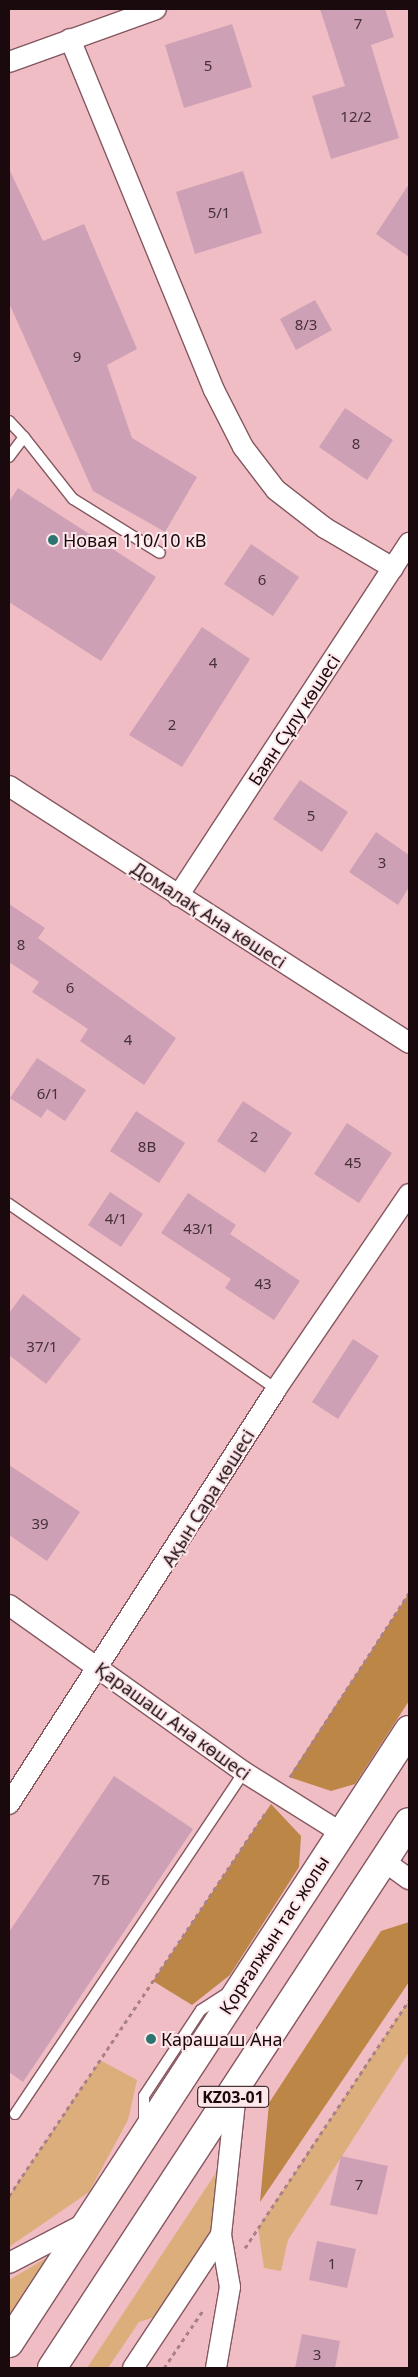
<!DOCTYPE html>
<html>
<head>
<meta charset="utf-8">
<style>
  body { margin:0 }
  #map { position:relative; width:418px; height:2377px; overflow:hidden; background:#f0bdc5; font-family:"Noto Sans",sans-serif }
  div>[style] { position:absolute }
  .green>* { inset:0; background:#dcae7c }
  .forest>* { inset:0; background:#bc8647 }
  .building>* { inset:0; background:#cda0b5 }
  .path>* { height:3px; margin-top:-1.5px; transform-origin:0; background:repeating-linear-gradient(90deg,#a88187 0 4px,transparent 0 8px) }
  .roads { filter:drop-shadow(1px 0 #855860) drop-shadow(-1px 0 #855860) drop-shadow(0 1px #855860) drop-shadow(0 -1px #855860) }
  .lane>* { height:10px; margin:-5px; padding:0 5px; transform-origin:5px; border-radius:5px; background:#fff }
  .street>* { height:20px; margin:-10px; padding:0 10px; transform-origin:10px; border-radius:10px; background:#fff }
  .primary>* { height:28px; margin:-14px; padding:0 14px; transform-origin:14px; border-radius:14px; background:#fff }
  .dots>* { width:14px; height:14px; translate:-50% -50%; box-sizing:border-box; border:2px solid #fde7ea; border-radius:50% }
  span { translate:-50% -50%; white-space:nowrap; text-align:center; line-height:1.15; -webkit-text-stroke:4px #fde7ea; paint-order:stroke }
  .number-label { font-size:15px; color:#473037 }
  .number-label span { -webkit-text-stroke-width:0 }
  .shield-label span { padding:1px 4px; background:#fde7ea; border:1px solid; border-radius:4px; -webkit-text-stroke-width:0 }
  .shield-label { font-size:16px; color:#1a0a0d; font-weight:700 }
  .poi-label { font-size:18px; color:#1a0a0d }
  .left { translate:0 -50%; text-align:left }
  .street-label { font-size:18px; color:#1a0a0d }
  .frame { position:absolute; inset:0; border:10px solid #1a0a0d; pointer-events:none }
</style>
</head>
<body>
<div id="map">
  <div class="green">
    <div style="clip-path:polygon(409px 2000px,409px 2052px,288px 2240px,281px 2271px,264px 2268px,258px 2228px)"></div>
    <div style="clip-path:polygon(100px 2060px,137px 2080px,128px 2120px,89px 2192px,9px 2247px,9px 2196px)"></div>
    <div style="clip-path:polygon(221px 2165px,212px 2232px,158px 2316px,139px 2322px,108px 2368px,87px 2368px)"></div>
    <div style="clip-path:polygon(58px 2251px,9px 2323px,9px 2280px)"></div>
  </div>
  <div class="forest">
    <div style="clip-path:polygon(409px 1593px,409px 1701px,355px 1784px,331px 1791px,289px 1777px)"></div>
    <div style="clip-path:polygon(271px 1804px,301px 1836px,299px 1867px,230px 1975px,192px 2005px,153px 1981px)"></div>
    <div style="clip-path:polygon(409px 1922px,409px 1982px,260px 2202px,269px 2103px,381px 1931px)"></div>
  </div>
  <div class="building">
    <div style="clip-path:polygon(320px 9px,385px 9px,394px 37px,371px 45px,399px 138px,331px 159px,312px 96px,345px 86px)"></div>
    <div style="clip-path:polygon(232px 24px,252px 87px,184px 108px,165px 45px)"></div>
    <div style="clip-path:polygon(9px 169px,43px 241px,84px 224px,137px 349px,107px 365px,132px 438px,197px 477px,165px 532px,93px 491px,9px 303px)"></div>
    <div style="clip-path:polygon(243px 171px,262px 233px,195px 254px,176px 192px)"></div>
    <div style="clip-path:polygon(409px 184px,409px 257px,376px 234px)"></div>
    <div style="clip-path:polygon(315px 300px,332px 330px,296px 350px,280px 319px)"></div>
    <div style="clip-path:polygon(345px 408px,393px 440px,367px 480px,319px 447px)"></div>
    <div style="clip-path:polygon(18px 488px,156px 577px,101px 661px,9px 602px,9px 502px)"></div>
    <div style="clip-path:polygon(251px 544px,299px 577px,273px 616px,224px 584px)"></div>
    <div style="clip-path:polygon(202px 627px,250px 659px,182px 767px,129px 735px)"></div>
    <div style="clip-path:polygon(300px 780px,348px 812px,322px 852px,273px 819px)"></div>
    <div style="clip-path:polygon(376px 832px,409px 855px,409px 887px,398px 905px,349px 872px)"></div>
    <div style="clip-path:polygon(9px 904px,45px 928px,38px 938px,176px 1038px,144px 1085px,80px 1041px,88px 1029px,32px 992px,39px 982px,9px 962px)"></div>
    <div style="clip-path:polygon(37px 1058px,86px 1090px,65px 1121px,47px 1109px,41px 1118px,10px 1098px)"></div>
    <div style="clip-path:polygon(243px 1101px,292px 1133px,265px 1173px,217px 1141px)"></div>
    <div style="clip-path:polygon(136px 1111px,185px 1143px,159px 1183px,110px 1151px)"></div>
    <div style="clip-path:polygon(347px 1123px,392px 1153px,359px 1203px,314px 1174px)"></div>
    <div style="clip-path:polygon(110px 1192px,143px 1214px,121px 1247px,88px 1225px)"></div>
    <div style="clip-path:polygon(188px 1193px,236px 1225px,230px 1234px,300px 1281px,274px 1320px,225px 1288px,231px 1279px,161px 1233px)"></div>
    <div style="clip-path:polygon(23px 1294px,81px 1339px,46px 1384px,9px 1355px,9px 1313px)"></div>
    <div style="clip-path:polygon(353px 1339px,379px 1356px,338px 1419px,312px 1402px)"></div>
    <div style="clip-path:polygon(9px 1465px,80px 1512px,47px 1561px,9px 1535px)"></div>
    <div style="clip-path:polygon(114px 1776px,193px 1829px,23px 2082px,9px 2072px,9px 1932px)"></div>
    <div style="clip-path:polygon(341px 2156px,388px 2166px,377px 2215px,330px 2205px)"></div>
    <div style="clip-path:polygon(317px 2241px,356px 2249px,347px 2288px,309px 2280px)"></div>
    <div style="clip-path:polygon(302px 2334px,340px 2341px,335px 2368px,295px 2368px)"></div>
  </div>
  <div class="path">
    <div style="left:290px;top:1777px;width:219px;rotate:-57.1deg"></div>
    <div style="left:9px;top:2196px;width:463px;rotate:-56.2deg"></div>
    <div style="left:245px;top:2248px;width:297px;rotate:-56.5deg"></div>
    <div style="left:164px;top:2368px;width:71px;rotate:-55.9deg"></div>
  </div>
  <div class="roads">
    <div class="lane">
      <div style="left:9px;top:421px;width:22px;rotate:47deg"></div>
      <div style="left:24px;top:437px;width:25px;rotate:127deg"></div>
      <div style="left:24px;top:437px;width:79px;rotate:51.7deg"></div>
      <div style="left:73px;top:499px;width:102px;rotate:31.8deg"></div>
      <div style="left:9px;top:1204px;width:325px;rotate:34.7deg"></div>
      <div style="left:15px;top:2114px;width:412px;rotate:-56.2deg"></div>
      <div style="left:144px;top:2124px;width:28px;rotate:-90deg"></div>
      <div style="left:144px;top:2096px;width:103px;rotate:-56.5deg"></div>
      <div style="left:201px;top:2010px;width:31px;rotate:-33deg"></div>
    </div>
    <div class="street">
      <div style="left:70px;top:39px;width:379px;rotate:67.7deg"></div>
      <div style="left:214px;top:390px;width:64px;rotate:63deg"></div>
      <div style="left:243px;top:447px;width:54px;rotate:52.5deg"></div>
      <div style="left:276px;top:490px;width:62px;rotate:37.8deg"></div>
      <div style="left:325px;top:528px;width:79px;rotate:30.5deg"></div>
      <div style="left:9px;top:62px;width:156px;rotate:-19.8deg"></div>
      <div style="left:9px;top:786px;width:475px;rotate:32.7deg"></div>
      <div style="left:178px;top:896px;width:422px;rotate:-56.8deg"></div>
      <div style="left:9px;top:1605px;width:288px;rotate:35.4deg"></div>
      <div style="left:244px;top:1772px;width:113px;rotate:32deg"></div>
      <div style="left:9px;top:1804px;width:493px;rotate:-57.2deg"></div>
      <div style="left:276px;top:1389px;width:236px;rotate:-55.7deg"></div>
      <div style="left:384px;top:1861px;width:31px;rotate:36deg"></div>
      <div style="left:9px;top:2263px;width:89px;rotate:-27.4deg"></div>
      <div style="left:133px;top:2368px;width:159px;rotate:-56.5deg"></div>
      <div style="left:221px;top:2235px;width:143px;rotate:-84deg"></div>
      <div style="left:216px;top:2368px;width:82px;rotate:-80.2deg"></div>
      <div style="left:230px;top:2287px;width:53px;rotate:-99.8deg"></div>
    </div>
    <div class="primary">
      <div style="left:9px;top:2343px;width:732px;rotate:-56.87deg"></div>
      <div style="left:52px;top:2368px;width:652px;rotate:-56.82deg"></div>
    </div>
  </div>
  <div class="dots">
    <div style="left:53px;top:540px;background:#2b746f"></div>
    <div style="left:151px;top:2039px;background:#2b746f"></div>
  </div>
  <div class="number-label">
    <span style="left:358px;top:24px">7</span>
    <span style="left:208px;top:66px">5</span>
    <span style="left:356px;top:117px">12/2</span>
    <span style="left:219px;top:213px">5/1</span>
    <span style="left:306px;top:325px">8/3</span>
    <span style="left:77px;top:357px">9</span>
    <span style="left:356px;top:444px">8</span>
    <span style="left:262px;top:580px">6</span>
    <span style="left:213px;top:663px">4</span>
    <span style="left:172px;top:725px">2</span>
    <span style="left:311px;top:816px">5</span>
    <span style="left:382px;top:863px">3</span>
    <span style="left:21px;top:945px">8</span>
    <span style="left:70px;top:988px">6</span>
    <span style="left:128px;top:1040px">4</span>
    <span style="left:48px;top:1094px">6/1</span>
    <span style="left:254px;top:1137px">2</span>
    <span style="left:147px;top:1147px">8В</span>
    <span style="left:353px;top:1163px">45</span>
    <span style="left:116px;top:1219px">4/1</span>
    <span style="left:199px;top:1229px">43/1</span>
    <span style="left:263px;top:1284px">43</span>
    <span style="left:42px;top:1347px">37/1</span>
    <span style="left:40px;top:1524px">39</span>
    <span style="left:101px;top:1880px">7Б</span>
    <span style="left:359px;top:2185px">7</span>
    <span style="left:332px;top:2264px">1</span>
    <span style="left:317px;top:2355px">3</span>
  </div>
  <div class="shield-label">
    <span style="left:233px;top:2097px">KZ03-01</span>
  </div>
  <div class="poi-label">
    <span class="left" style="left:63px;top:540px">Новая 110/10 кВ</span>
    <span class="left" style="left:161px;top:2039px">Карашаш Ана</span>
  </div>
  <div class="street-label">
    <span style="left:294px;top:720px;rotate:-57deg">Баян Сұлу көшесі</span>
    <span style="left:209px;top:915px;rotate:33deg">Домалақ Ана көшесі</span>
    <span style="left:208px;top:1498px;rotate:-58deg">Ақын Сара көшесі</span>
    <span style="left:173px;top:1721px;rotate:36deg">Қарашаш Ана көшесі</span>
    <span style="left:274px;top:1935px;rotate:-57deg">Қорғалжын тас жолы</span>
  </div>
  <div class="frame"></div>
</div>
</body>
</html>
